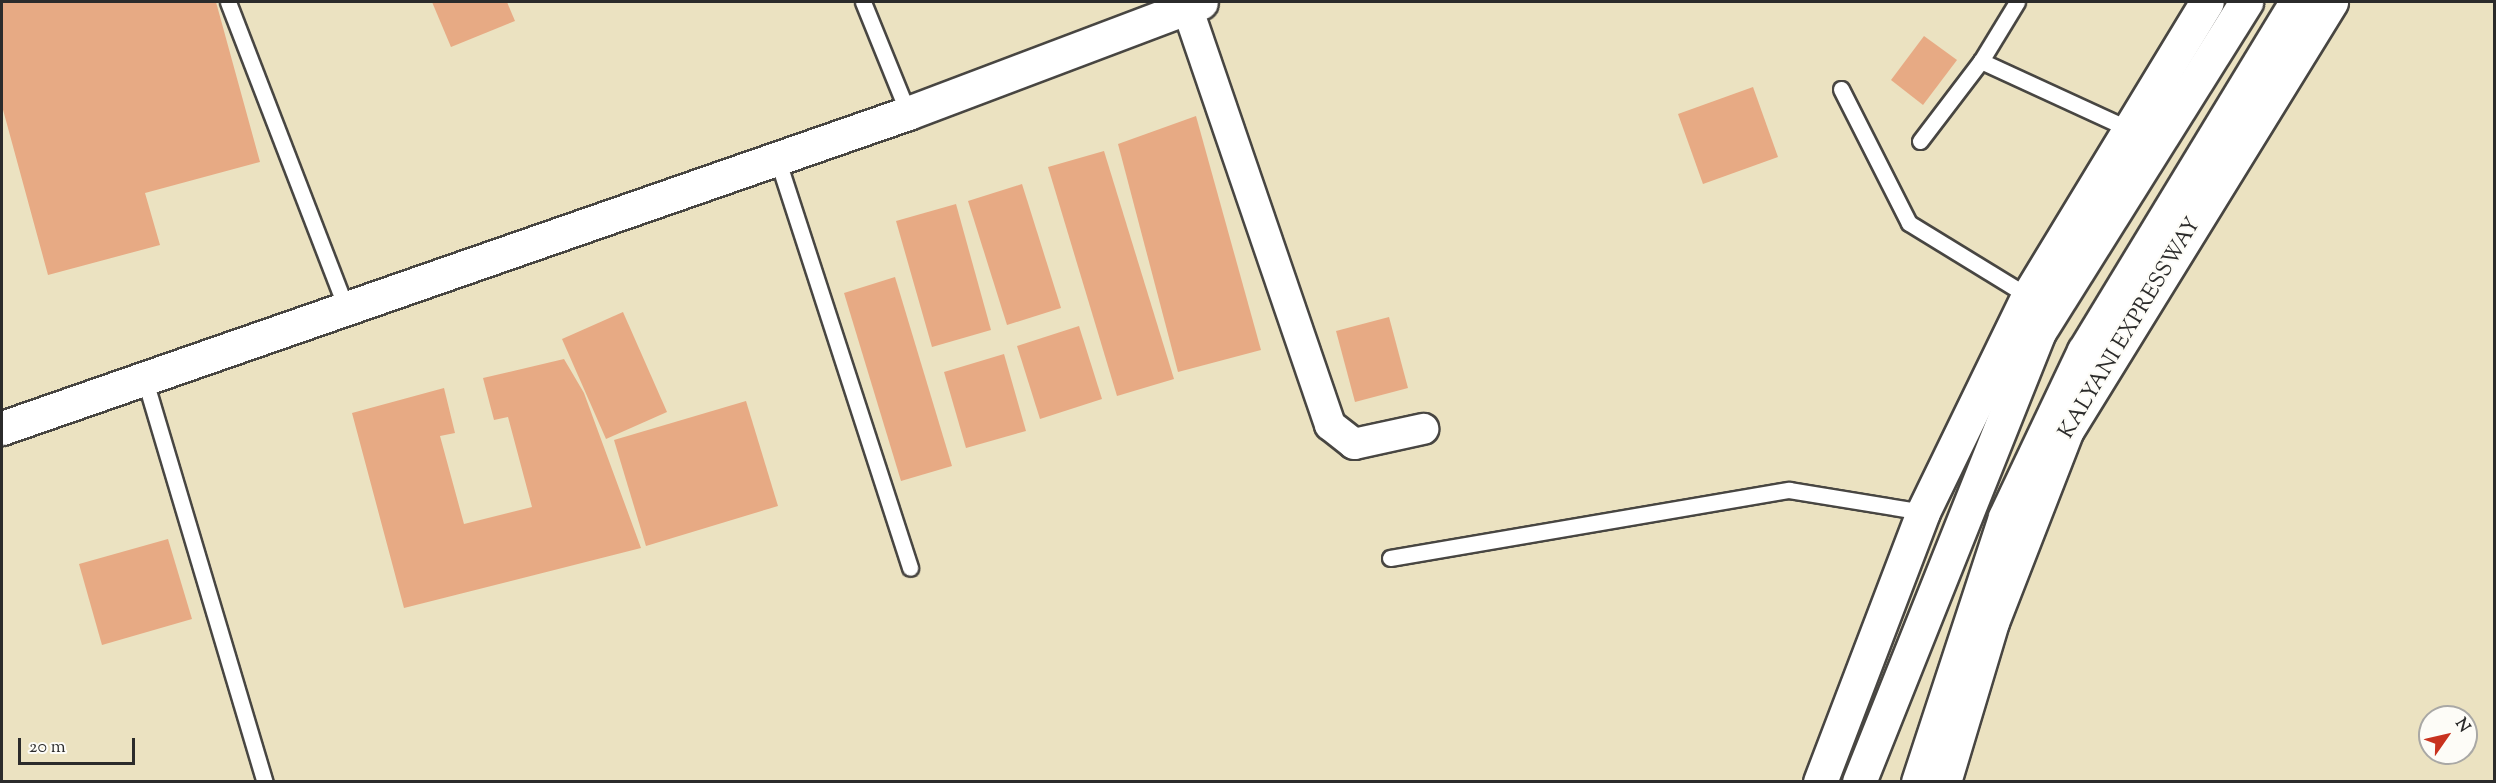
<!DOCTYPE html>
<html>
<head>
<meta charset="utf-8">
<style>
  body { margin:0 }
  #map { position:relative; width:2496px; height:783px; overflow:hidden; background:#ebe2c1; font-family:"Sorts Mill Goudy",serif }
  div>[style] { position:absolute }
  .building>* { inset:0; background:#e7aa84 }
  .roads { filter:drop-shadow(2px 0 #484642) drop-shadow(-2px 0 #484642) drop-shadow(0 2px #484642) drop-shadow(0 -2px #484642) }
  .service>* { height:15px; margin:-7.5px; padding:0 7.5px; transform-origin:7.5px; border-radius:7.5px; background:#fff }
  .minor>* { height:30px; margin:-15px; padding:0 15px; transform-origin:15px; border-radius:15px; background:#fff }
  .tertiary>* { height:33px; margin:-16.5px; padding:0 16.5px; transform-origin:16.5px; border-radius:16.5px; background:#fff }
  .trunk>* { height:33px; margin:-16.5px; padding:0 16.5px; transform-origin:16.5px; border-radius:16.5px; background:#fff }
  .motorway>* { height:33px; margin:-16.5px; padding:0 16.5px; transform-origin:16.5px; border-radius:16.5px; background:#fff }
  span { translate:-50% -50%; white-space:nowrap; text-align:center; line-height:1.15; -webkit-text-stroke:4.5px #fdfcf7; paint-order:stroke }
  .street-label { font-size:22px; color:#2b2b2b }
  .frame { position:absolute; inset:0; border:3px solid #2b2b2b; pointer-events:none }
  .north { position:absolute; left:2418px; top:705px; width:60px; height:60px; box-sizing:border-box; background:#fdfcf7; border:2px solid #a9a8a5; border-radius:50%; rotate:56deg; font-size:16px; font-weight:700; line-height:24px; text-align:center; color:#2b2b2b }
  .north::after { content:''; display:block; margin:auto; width:21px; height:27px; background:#c8321e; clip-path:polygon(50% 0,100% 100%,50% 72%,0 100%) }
  .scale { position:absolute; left:18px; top:738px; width:117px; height:27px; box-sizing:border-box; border:3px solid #2b2b2b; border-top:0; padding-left:8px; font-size:18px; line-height:21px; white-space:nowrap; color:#2b2b2b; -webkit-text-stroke:4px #fdfcf7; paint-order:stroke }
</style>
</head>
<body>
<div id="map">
  <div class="building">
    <div style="clip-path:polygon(2px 2px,216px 2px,260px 162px,145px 193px,160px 245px,48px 275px,2px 106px)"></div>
    <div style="clip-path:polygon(432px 2px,507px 2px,515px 21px,451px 47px)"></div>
    <div style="clip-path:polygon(1924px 36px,1957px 60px,1923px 105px,1891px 80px)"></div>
    <div style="clip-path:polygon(1753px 87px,1778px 157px,1703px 184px,1678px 114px)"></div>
    <div style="clip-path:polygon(1196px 116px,1261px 350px,1178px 372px,1118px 144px)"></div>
    <div style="clip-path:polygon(1104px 151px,1174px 379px,1117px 396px,1048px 167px)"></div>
    <div style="clip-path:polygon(1022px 184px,1061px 308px,1007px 325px,968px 201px)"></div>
    <div style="clip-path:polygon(956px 204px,991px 330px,932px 347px,896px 221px)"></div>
    <div style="clip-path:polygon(895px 277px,952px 466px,901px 481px,844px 293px)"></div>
    <div style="clip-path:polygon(623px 312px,667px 412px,606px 439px,562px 339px)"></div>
    <div style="clip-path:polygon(1389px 317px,1408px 388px,1355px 402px,1336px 331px)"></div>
    <div style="clip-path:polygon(1079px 326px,1102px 399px,1040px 419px,1017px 346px)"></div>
    <div style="clip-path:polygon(1004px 354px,1026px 431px,966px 448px,944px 372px)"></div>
    <div style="clip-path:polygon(564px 359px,584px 393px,641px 548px,404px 608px,352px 413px,444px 388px,455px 433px,440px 436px,464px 524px,532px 507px,508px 417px,494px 420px,483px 378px)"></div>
    <div style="clip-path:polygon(746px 401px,778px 506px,646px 546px,614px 440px)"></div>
    <div style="clip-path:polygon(168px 539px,192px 619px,102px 645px,79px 564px)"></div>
  </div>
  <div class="roads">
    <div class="service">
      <div style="left:228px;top:2px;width:326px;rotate:68.9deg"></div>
      <div style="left:863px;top:2px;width:120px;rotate:67.9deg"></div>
      <div style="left:1981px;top:61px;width:161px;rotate:24.7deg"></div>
      <div style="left:1841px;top:89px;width:150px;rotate:63.1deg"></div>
      <div style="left:1909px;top:223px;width:140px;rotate:31.5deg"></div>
      <div style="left:1920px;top:141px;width:101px;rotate:-52.7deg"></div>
      <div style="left:1981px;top:61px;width:69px;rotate:-58.6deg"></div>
      <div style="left:776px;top:155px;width:434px;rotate:72deg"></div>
      <div style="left:144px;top:377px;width:423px;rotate:73.4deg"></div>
      <div style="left:1390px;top:558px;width:405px;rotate:-9.7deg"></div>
      <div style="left:1789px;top:490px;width:136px;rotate:9.3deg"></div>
    </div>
    <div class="minor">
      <div style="left:1187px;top:7px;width:442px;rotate:71.1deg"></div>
      <div style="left:1330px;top:425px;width:31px;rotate:38deg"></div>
      <div style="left:1354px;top:444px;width:71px;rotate:-12.3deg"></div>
    </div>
    <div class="tertiary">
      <div style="left:2px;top:428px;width:959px;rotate:-19.17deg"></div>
      <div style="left:908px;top:113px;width:313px;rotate:-20.7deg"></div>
    </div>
    <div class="trunk">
      <div style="left:1820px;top:782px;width:289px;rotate:-69.1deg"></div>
      <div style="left:1923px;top:512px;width:240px;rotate:-64.1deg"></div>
      <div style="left:2028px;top:296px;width:344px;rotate:-58.7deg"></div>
      <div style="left:1944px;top:782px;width:167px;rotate:-73.3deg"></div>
      <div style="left:1992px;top:622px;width:206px;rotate:-68.7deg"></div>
      <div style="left:2067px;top:430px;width:503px;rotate:-58.33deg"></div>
    </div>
    <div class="motorway">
      <div style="left:1859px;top:782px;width:485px;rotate:-68.2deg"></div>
      <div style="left:2039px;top:332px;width:390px;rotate:-57.9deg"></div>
      <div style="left:1918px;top:782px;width:279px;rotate:-71.8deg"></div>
      <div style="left:2005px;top:517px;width:184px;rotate:-64.6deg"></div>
      <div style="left:2084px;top:351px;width:408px;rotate:-58.7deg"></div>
    </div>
  </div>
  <div class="street-label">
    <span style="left:2131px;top:329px;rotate:-59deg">KALYANI EXPRESSWAY</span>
  </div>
  <div class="frame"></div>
  <div class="north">N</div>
  <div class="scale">20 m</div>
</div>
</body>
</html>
